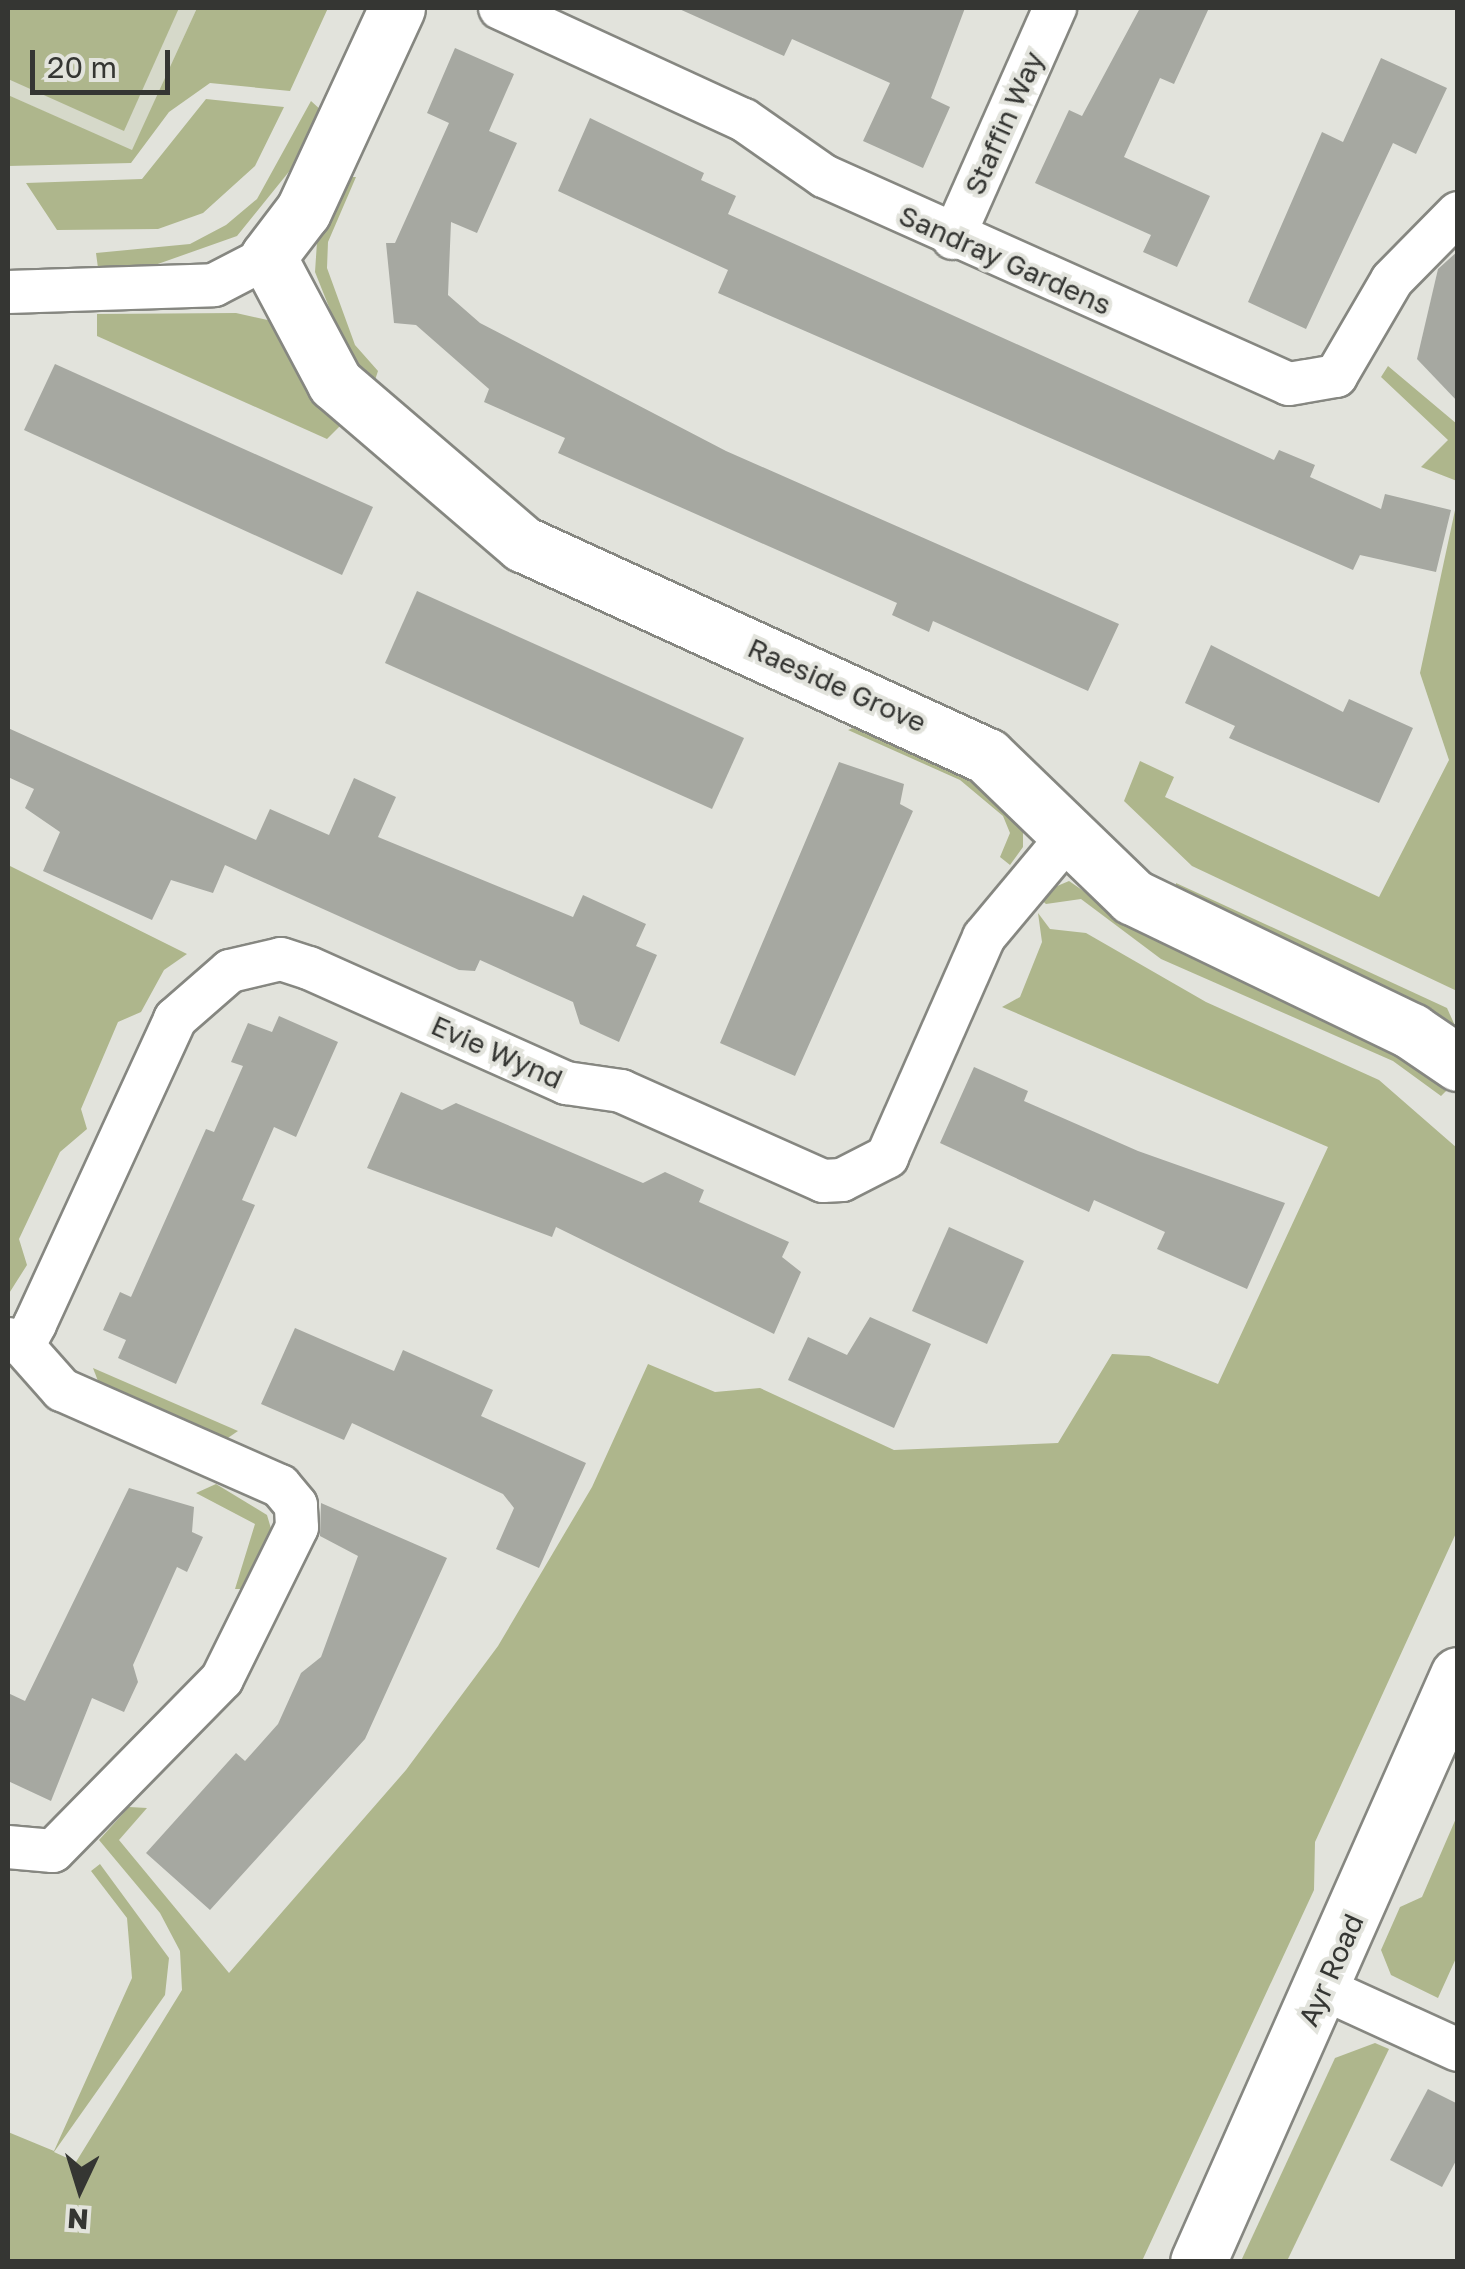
<!DOCTYPE html>
<html>
<head>
<meta charset="utf-8">
<style>
  body { margin:0 }
  #map { position:relative; width:1465px; height:2269px; overflow:hidden; background:#e2e3dc; font-family:"Golos Text",sans-serif }
  div>[style] { position:absolute }
  .built>* { inset:0; background:#d6d9ca }
  .green>* { inset:0; background:#aeb68c }
  .building>* { inset:0; background:#a6a8a1 }
  .roads { filter:drop-shadow(2px 0 #868781) drop-shadow(-2px 0 #868781) drop-shadow(0 2px #868781) drop-shadow(0 -2px #868781) }
  .minor>* { height:42px; margin:-21px; padding:0 21px; transform-origin:21px; border-radius:21px; background:#fff }
  .tertiary>* { height:55px; margin:-27.5px; padding:0 27.5px; transform-origin:27.5px; border-radius:27.5px; background:#fff }
  span { translate:-50% -50%; white-space:nowrap; text-align:center; line-height:1.15; -webkit-text-stroke:8px #e2e3dc; paint-order:stroke }
  .street-label { font-size:28px; color:#353633 }
  .frame { position:absolute; inset:0; border:10px solid #353633; pointer-events:none }
  .north { position:absolute; left:30px; top:2139px; width:100px; height:100px; -webkit-text-stroke:8px #e2e3dc; paint-order:stroke; rotate:184deg; font-size:28px; font-weight:700; line-height:40px; text-align:center; color:#353633 }
  .north::after { content:''; display:block; margin:auto; width:35px; height:45px; background:#353633; clip-path:polygon(50% 0,100% 100%,50% 72%,0 100%) }
  .scale { position:absolute; left:30px; top:50px; width:140px; height:45px; box-sizing:border-box; border:5px solid #353633; border-top:0; padding-left:12px; font-size:30px; line-height:35px; white-space:nowrap; color:#353633; -webkit-text-stroke:8px #e2e3dc; paint-order:stroke }
</style>
</head>
<body>
<div id="map">
  <div class="built">
    <div style="clip-path:polygon(8px 8px,197px 8px,132px 151px,8px 95px)"></div>
  </div>
  <div class="green">
    <div style="clip-path:polygon(8px 8px,179px 8px,124px 131px,8px 79px)"></div>
    <div style="clip-path:polygon(197px 8px,328px 8px,290px 91px,210px 83px,169px 112px,131px 163px,8px 166px,8px 95px,132px 150px)"></div>
    <div style="clip-path:polygon(206px 99px,284px 107px,255px 166px,203px 213px,158px 229px,57px 230px,26px 183px,142px 179px)"></div>
    <div style="clip-path:polygon(311px 101px,322px 111px,300px 158px,237px 236px,155px 265px,98px 268px,96px 253px,190px 244px,226px 225px,257px 199px)"></div>
    <div style="clip-path:polygon(344px 177px,356px 177px,328px 242px,327px 268px,355px 345px,378px 371px,373px 386px,345px 347px,315px 272px,317px 242px)"></div>
    <div style="clip-path:polygon(236px 313px,272px 321px,341px 425px,327px 439px,97px 336px,97px 314px)"></div>
    <div style="clip-path:polygon(1388px 366px,1457px 424px,1457px 481px,1421px 467px,1448px 440px,1381px 377px)"></div>
    <div style="clip-path:polygon(1457px 501px,1458px 991px,1457px 991px,1192px 866px,1124px 801px,1140px 761px,1174px 777px,1165px 797px,1379px 897px,1449px 760px,1420px 673px)"></div>
    <div style="clip-path:polygon(863px 724px,954px 763px,1023px 820px,1023px 847px,1010px 865px,1000px 857px,1010px 833px,1003px 816px,960px 780px,848px 730px)"></div>
    <div style="clip-path:polygon(8px 865px,187px 954px,164px 970px,141px 1012px,118px 1022px,81px 1109px,87px 1129px,60px 1152px,19px 1239px,27px 1265px,8px 1295px)"></div>
    <div style="clip-path:polygon(1069px 881px,1155px 940px,1404px 1056px,1450px 1087px,1441px 1096px,1393px 1061px,1161px 959px,1081px 899px,1046px 904px,1036px 895px)"></div>
    <div style="clip-path:polygon(1176px 883px,1447px 1008px,1457px 1030px,1175px 896px)"></div>
    <div style="clip-path:polygon(1038px 913px,1050px 929px,1086px 933px,1206px 1002px,1379px 1080px,1457px 1148px,1457px 1531px,1315px 1842px,1314px 1890px,1142px 2261px,8px 2261px,8px 2132px,54px 2151px,132px 1978px,127px 1918px,91px 1871px,100px 1864px,169px 1958px,165px 1995px,54px 2152px,76px 2162px,182px 1990px,180px 1951px,160px 1913px,99px 1840px,129px 1807px,147px 1808px,119px 1840px,229px 1973px,406px 1770px,498px 1646px,592px 1487px,648px 1364px,715px 1392px,760px 1388px,894px 1450px,1058px 1443px,1112px 1354px,1149px 1356px,1218px 1384px,1328px 1147px,1002px 1007px,1020px 997px,1042px 942px)"></div>
    <div style="clip-path:polygon(93px 1368px,238px 1431px,222px 1442px,101px 1389px)"></div>
    <div style="clip-path:polygon(216px 1484px,267px 1515px,272px 1532px,251px 1589px,235px 1589px,255px 1524px,196px 1493px)"></div>
    <div style="clip-path:polygon(1457px 1816px,1457px 1956px,1438px 1998px,1391px 1975px,1381px 1950px,1400px 1907px,1422px 1897px)"></div>
    <div style="clip-path:polygon(1375px 2043px,1389px 2049px,1287px 2261px,1241px 2261px,1335px 2058px)"></div>
  </div>
  <div class="building">
    <div style="clip-path:polygon(677px 8px,965px 8px,931px 98px,950px 107px,923px 168px,863px 141px,890px 83px,792px 39px,784px 56px)"></div>
    <div style="clip-path:polygon(1140px 8px,1209px 8px,1174px 84px,1160px 78px,1124px 157px,1210px 196px,1177px 267px,1143px 252px,1151px 235px,1035px 183px,1069px 110px,1082px 116px)"></div>
    <div style="clip-path:polygon(455px 48px,514px 74px,489px 131px,517px 143px,477px 233px,451px 222px,448px 295px,480px 323px,726px 451px,1119px 624px,1088px 691px,933px 621px,929px 632px,892px 615px,897px 603px,558px 453px,565px 438px,484px 402px,489px 389px,416px 325px,394px 323px,386px 243px,395px 243px,449px 123px,427px 113px)"></div>
    <div style="clip-path:polygon(1381px 58px,1447px 88px,1416px 154px,1393px 143px,1306px 329px,1248px 302px,1322px 132px,1343px 142px)"></div>
    <div style="clip-path:polygon(590px 118px,704px 173px,701px 180px,736px 196px,728px 214px,1274px 460px,1279px 450px,1315px 465px,1310px 477px,1381px 509px,1385px 494px,1451px 510px,1436px 572px,1360px 555px,1353px 570px,718px 293px,728px 270px,558px 191px)"></div>
    <div style="clip-path:polygon(1458px 251px,1458px 402px,1417px 359px,1438px 269px)"></div>
    <div style="clip-path:polygon(55px 364px,373px 507px,342px 575px,24px 430px)"></div>
    <div style="clip-path:polygon(417px 591px,744px 738px,712px 809px,385px 663px)"></div>
    <div style="clip-path:polygon(1211px 645px,1343px 712px,1349px 699px,1413px 728px,1379px 803px,1229px 738px,1235px 726px,1185px 703px)"></div>
    <div style="clip-path:polygon(8px 728px,256px 840px,270px 809px,329px 835px,354px 778px,396px 797px,378px 837px,573px 917px,583px 895px,646px 924px,636px 946px,657px 955px,619px 1042px,580px 1024px,573px 1002px,480px 960px,475px 971px,459px 970px,225px 865px,213px 893px,171px 880px,152px 920px,43px 871px,60px 832px,25px 808px,34px 789px,8px 777px)"></div>
    <div style="clip-path:polygon(839px 762px,904px 784px,900px 804px,913px 811px,795px 1076px,720px 1043px)"></div>
    <div style="clip-path:polygon(279px 1016px,338px 1042px,296px 1137px,274px 1127px,242px 1200px,255px 1205px,176px 1384px,118px 1358px,126px 1340px,103px 1330px,120px 1292px,131px 1297px,206px 1129px,214px 1132px,243px 1066px,231px 1062px,248px 1023px,272px 1032px)"></div>
    <div style="clip-path:polygon(974px 1067px,1028px 1091px,1024px 1101px,1138px 1151px,1285px 1203px,1247px 1289px,1157px 1249px,1165px 1232px,1094px 1200px,1089px 1212px,940px 1143px)"></div>
    <div style="clip-path:polygon(401px 1092px,442px 1110px,456px 1103px,643px 1183px,665px 1172px,704px 1190px,699px 1202px,789px 1242px,782px 1257px,801px 1272px,774px 1334px,556px 1227px,552px 1237px,367px 1168px)"></div>
    <div style="clip-path:polygon(949px 1227px,1024px 1261px,987px 1344px,912px 1311px)"></div>
    <div style="clip-path:polygon(870px 1317px,931px 1344px,894px 1428px,788px 1380px,808px 1337px,847px 1355px)"></div>
    <div style="clip-path:polygon(295px 1328px,394px 1371px,403px 1350px,493px 1390px,481px 1416px,586px 1463px,539px 1568px,496px 1549px,514px 1508px,503px 1494px,352px 1423px,344px 1440px,261px 1404px)"></div>
    <div style="clip-path:polygon(129px 1488px,194px 1507px,192px 1532px,203px 1537px,187px 1572px,177px 1567px,133px 1665px,138px 1682px,124px 1712px,92px 1698px,51px 1801px,8px 1781px,8px 1693px,25px 1701px)"></div>
    <div style="clip-path:polygon(321px 1503px,447px 1558px,365px 1739px,210px 1910px,146px 1853px,236px 1753px,245px 1761px,278px 1724px,301px 1673px,321px 1657px,358px 1556px,320px 1536px)"></div>
    <div style="clip-path:polygon(1428px 2089px,1458px 2104px,1458px 2157px,1442px 2187px,1390px 2160px)"></div>
  </div>
  <div class="roads">
    <div class="minor">
      <div style="left:500px;top:8px;width:268px;rotate:24.7deg"></div>
      <div style="left:744px;top:120px;width:98px;rotate:35deg"></div>
      <div style="left:824px;top:176px;width:509px;rotate:24.1deg"></div>
      <div style="left:1289px;top:384px;width:48px;rotate:-9.7deg"></div>
      <div style="left:1336px;top:376px;width:111px;rotate:-59.7deg"></div>
      <div style="left:1392px;top:280px;width:94px;rotate:-45.4deg"></div>
      <div style="left:953px;top:238px;width:252px;rotate:-66.1deg"></div>
      <div style="left:8px;top:292px;width:206px;rotate:-1.9deg"></div>
      <div style="left:214px;top:285px;width:61px;rotate:-27.4deg"></div>
      <div style="left:8px;top:1339px;width:17px;rotate:25deg"></div>
      <div style="left:23px;top:1346px;width:25px;rotate:-61deg"></div>
      <div style="left:35px;top:1324px;width:336px;rotate:-65.3deg"></div>
      <div style="left:175px;top:1019px;width:73px;rotate:-41.1deg"></div>
      <div style="left:230px;top:971px;width:52px;rotate:-13.2deg"></div>
      <div style="left:281px;top:959px;width:29px;rotate:18deg"></div>
      <div style="left:309px;top:968px;width:282px;rotate:24.1deg"></div>
      <div style="left:566px;top:1083px;width:56px;rotate:8.3deg"></div>
      <div style="left:621px;top:1091px;width:221px;rotate:24deg"></div>
      <div style="left:823px;top:1181px;width:19px;rotate:-3deg"></div>
      <div style="left:842px;top:1180px;width:51px;rotate:-27.1deg"></div>
      <div style="left:887px;top:1157px;width:240px;rotate:-66.2deg"></div>
      <div style="left:984px;top:937px;width:134px;rotate:-50.1deg"></div>
      <div style="left:8px;top:1847px;width:45px;rotate:5.1deg"></div>
      <div style="left:53px;top:1851px;width:241px;rotate:-45.5deg"></div>
      <div style="left:222px;top:1679px;width:169px;rotate:-63.7deg"></div>
      <div style="left:297px;top:1527px;width:22px;rotate:-93deg"></div>
      <div style="left:296px;top:1505px;width:25px;rotate:-130deg"></div>
      <div style="left:280px;top:1486px;width:238px;rotate:-156.2deg"></div>
      <div style="left:62px;top:1390px;width:59px;rotate:-131.6deg"></div>
      <div style="left:1324px;top:1989px;width:147px;rotate:24.5deg"></div>
    </div>
    <div class="tertiary">
      <div style="left:397px;top:8px;width:224px;rotate:114.8deg"></div>
      <div style="left:303px;top:211px;width:58px;rotate:127.3deg"></div>
      <div style="left:268px;top:257px;width:143px;rotate:62deg"></div>
      <div style="left:335px;top:383px;width:248px;rotate:40.6deg"></div>
      <div style="left:523px;top:544px;width:510px;rotate:24.56deg"></div>
      <div style="left:987px;top:756px;width:203px;rotate:44deg"></div>
      <div style="left:1133px;top:897px;width:309px;rotate:25.7deg"></div>
      <div style="left:1411px;top:1031px;width:57px;rotate:34.2deg"></div>
      <div style="left:1198px;top:2262px;width:642px;rotate:-66.11deg"></div>
    </div>
  </div>
  <div class="street-label">
    <span style="left:1004px;top:123px;rotate:-66deg">Staffin Way</span>
    <span style="left:1005px;top:260px;rotate:24deg">Sandray Gardens</span>
    <span style="left:837px;top:685px;rotate:24deg">Raeside Grove</span>
    <span style="left:497px;top:1052px;rotate:24deg">Evie Wynd</span>
    <span style="left:1331px;top:1970px;rotate:-66deg">Ayr Road</span>
  </div>
  <div class="frame"></div>
  <div class="north">N</div>
  <div class="scale">20 m</div>
</div>
</body>
</html>
